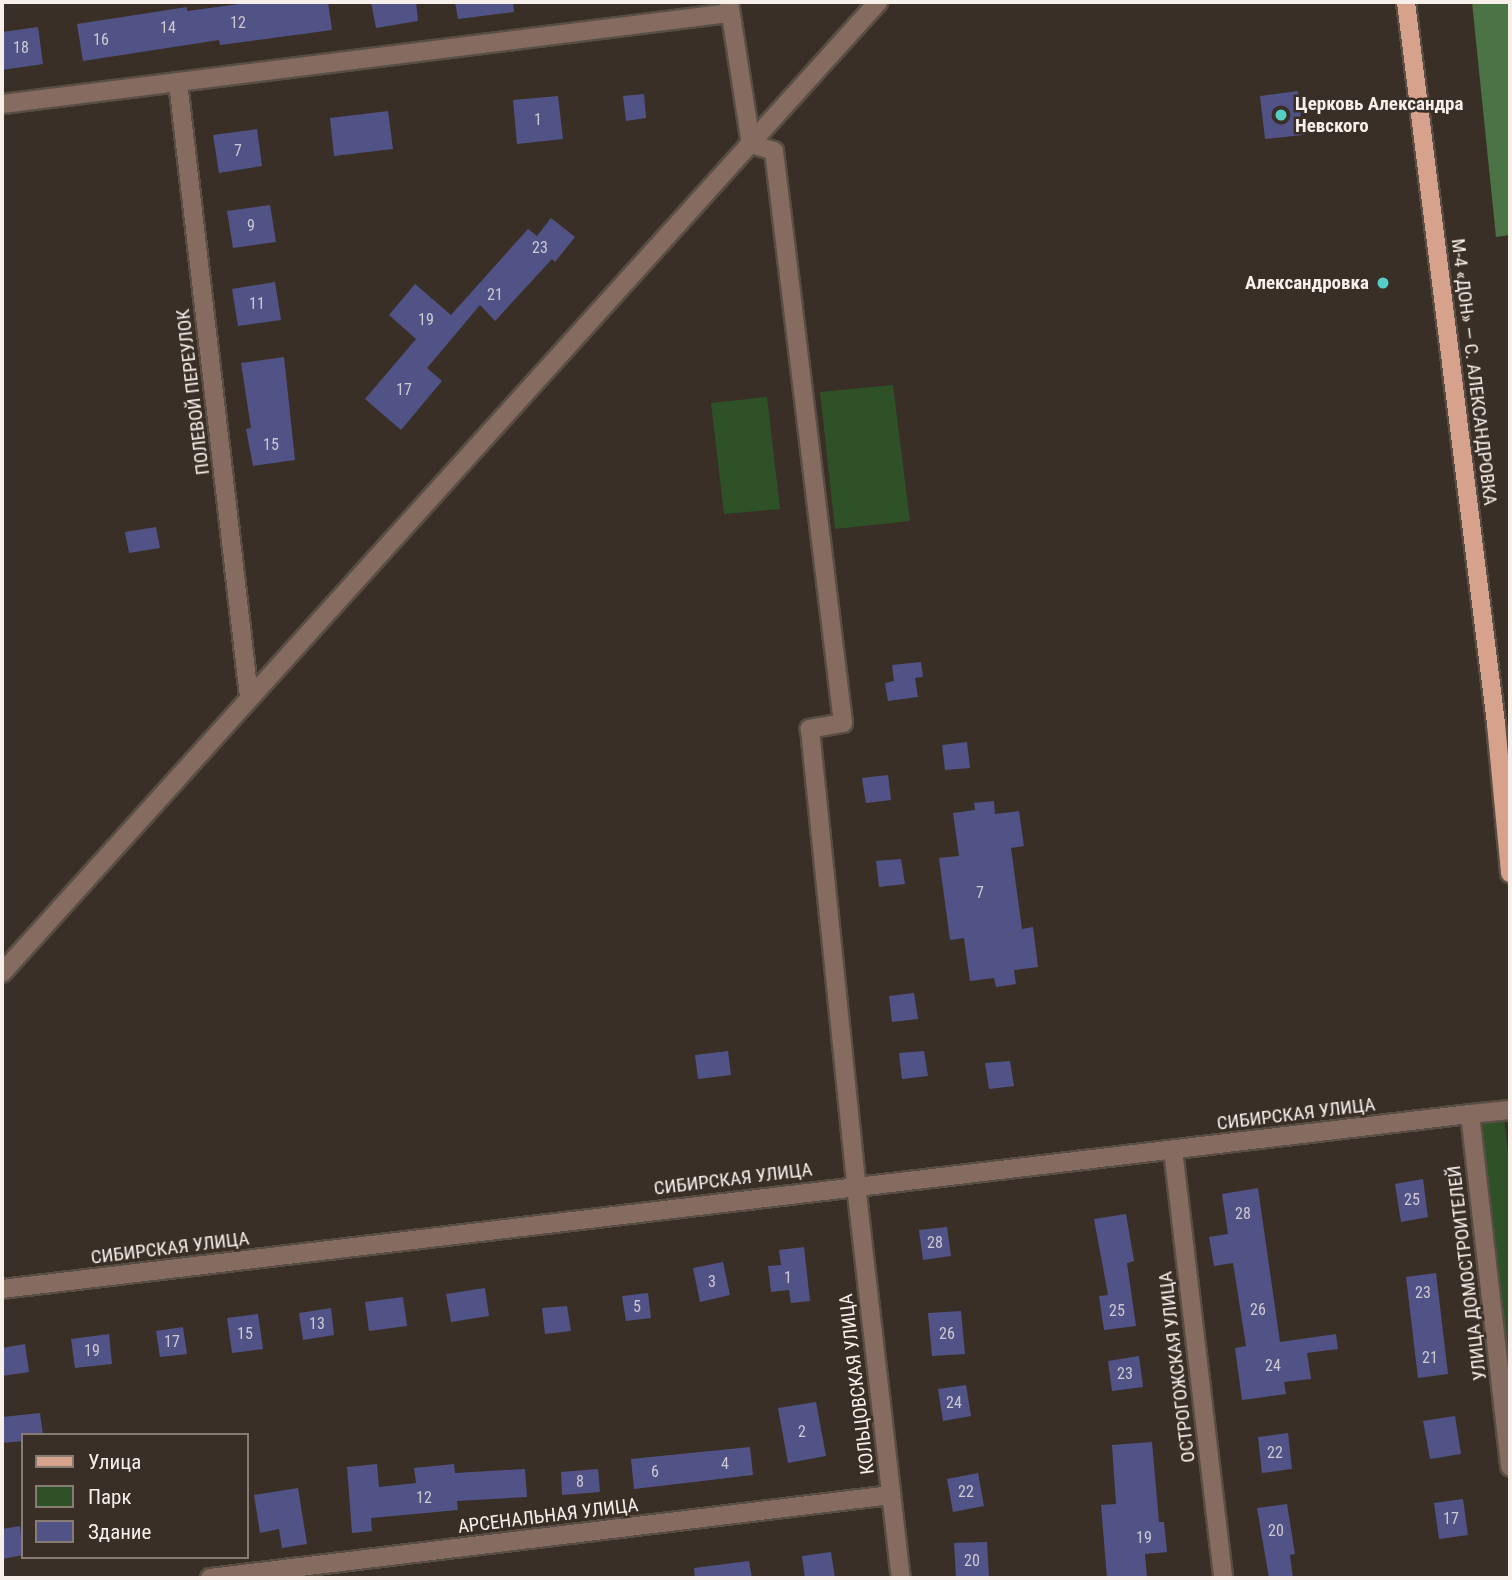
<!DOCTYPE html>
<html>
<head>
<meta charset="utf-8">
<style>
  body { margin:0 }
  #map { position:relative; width:1512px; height:1580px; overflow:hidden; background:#3a2f26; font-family:"Roboto Condensed",sans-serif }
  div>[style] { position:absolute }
  .green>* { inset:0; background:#2e5128 }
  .forest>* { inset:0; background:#4c7345 }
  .building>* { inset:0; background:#515387 }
  .roads { filter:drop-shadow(2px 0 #584e45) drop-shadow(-2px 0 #584e45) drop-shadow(0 2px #584e45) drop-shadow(0 -2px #584e45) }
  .minor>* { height:18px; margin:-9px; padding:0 9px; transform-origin:9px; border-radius:9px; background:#856b60 }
  .major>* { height:18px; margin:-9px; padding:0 9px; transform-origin:9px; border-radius:9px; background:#d7a28c }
  .dots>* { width:19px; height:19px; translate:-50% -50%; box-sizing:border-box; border:4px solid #3a2f26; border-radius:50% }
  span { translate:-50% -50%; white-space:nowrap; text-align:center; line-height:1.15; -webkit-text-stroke:5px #3a2f26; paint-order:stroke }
  .number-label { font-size:16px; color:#cec9d1 }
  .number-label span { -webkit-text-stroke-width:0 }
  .poi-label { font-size:19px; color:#f7f0ea; font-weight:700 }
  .left { translate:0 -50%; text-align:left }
  .right { translate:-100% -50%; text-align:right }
  .street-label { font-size:19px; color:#f7f0ea }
  .frame { position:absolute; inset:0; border:4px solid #f7f0ea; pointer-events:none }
  .legend { position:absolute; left:21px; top:1433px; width:228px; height:126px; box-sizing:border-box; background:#3a2f26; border:2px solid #867c74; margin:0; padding:9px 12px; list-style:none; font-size:21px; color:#f7f0ea }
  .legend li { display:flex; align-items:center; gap:14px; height:35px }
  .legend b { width:35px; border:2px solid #867c74 }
</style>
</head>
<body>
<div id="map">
  <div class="green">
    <div style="clip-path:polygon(893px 385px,910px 521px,835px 529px,820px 392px)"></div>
    <div style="clip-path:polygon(767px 397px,780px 509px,724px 514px,711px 403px)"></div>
    <div style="clip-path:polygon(1504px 1118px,1510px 1169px,1510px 1378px,1480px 1120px)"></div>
  </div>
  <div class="forest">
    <div style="clip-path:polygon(1472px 2px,1510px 2px,1510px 235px,1496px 237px)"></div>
  </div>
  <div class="building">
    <div style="clip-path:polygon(254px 2px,328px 2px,332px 30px,220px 45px,219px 40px,83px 61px,77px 24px,187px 7px,187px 11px)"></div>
    <div style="clip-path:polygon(371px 2px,416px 2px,418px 21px,376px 28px)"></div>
    <div style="clip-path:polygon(455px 2px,513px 2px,514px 12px,458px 19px)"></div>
    <div style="clip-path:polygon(38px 27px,43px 64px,2px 70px,2px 32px)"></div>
    <div style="clip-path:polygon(1298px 91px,1303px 135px,1265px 139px,1260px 96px)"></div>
    <div style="clip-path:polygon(644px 94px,646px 118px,626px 121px,623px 96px)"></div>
    <div style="clip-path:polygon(558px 96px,563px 139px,517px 144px,513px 100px)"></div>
    <div style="clip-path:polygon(388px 111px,393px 149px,334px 156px,330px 118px)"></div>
    <div style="clip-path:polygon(257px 129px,262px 166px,219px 173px,213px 135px)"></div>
    <div style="clip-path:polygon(270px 205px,276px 242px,233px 248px,227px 211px)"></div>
    <div style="clip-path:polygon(551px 218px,575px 237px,555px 262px,552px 259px,495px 321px,480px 305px,427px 368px,442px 381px,401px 430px,365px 399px,416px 339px,389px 315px,415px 284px,451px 315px,528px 229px,537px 236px)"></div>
    <div style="clip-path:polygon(275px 282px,281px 320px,238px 326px,232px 289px)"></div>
    <div style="clip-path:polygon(284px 357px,295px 460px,253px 466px,246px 429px,251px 428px,241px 363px)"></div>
    <div style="clip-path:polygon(156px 527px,160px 548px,129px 553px,125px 532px)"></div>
    <div style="clip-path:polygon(921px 662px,923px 677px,915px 678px,918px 697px,888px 701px,885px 683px,894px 681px,892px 665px)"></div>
    <div style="clip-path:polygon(967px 742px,970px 768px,945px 770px,942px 745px)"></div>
    <div style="clip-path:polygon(888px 775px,891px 800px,866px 803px,862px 778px)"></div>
    <div style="clip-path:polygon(994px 801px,995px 814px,1019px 811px,1024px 846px,1011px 848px,1022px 929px,1033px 927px,1038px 967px,1014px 970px,1016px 984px,996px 987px,994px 978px,970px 981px,964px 938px,950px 940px,939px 858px,959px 856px,953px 813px,975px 810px,974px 803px)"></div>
    <div style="clip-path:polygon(901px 859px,905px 884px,879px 887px,876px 861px)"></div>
    <div style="clip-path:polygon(914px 993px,918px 1019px,892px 1022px,889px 996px)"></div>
    <div style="clip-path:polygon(728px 1051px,731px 1075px,698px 1079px,695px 1055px)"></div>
    <div style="clip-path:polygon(924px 1051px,928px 1076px,902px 1079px,899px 1053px)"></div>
    <div style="clip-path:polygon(1010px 1061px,1014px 1086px,989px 1089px,985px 1063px)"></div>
    <div style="clip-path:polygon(1423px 1179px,1428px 1217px,1401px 1222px,1395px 1184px)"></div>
    <div style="clip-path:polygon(1258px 1188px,1280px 1342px,1336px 1334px,1338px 1349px,1307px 1353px,1311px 1379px,1284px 1382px,1286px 1394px,1242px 1400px,1235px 1348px,1246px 1346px,1233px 1263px,1214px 1266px,1209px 1237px,1228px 1234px,1222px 1194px)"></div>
    <div style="clip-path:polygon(1126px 1214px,1134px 1261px,1127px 1263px,1136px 1326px,1104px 1330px,1099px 1296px,1108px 1295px,1094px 1219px)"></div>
    <div style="clip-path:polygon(947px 1227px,951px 1256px,923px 1260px,919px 1230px)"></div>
    <div style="clip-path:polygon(804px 1247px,810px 1301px,791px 1303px,789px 1290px,771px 1292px,768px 1266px,781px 1265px,779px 1250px)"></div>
    <div style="clip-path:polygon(723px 1262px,730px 1295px,700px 1302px,693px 1268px)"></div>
    <div style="clip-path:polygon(1436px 1273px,1448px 1374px,1418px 1378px,1406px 1277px)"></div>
    <div style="clip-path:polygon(485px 1288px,489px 1316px,451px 1322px,446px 1294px)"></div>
    <div style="clip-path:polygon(648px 1293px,651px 1318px,626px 1321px,622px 1296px)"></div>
    <div style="clip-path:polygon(403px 1297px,407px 1326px,369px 1331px,365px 1302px)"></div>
    <div style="clip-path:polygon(567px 1306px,571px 1331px,545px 1334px,542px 1308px)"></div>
    <div style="clip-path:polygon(331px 1308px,334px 1335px,303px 1340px,299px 1313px)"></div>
    <div style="clip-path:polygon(961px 1311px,965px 1354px,932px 1356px,928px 1313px)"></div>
    <div style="clip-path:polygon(258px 1314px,263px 1349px,232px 1353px,227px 1318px)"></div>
    <div style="clip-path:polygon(183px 1327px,187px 1354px,160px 1357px,156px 1331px)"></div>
    <div style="clip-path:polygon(109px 1334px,112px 1364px,75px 1368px,71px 1339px)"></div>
    <div style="clip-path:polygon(25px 1344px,29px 1372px,2px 1376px,2px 1348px)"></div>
    <div style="clip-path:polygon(1139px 1356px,1143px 1387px,1112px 1391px,1108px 1361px)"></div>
    <div style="clip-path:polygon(966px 1385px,971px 1416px,943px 1421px,938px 1389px)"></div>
    <div style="clip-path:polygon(816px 1402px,826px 1456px,788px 1463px,778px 1408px)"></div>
    <div style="clip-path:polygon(40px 1413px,43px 1435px,23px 1435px,23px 1441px,2px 1443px,2px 1417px)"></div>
    <div style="clip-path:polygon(1455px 1416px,1461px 1454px,1430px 1459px,1423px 1421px)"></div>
    <div style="clip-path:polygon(1288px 1433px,1292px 1469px,1262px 1473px,1258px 1437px)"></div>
    <div style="clip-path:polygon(1152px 1442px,1159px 1522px,1164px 1522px,1167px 1552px,1145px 1554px,1147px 1577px,1107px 1578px,1101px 1505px,1116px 1504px,1112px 1445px)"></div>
    <div style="clip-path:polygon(750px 1447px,753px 1475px,634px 1489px,631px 1459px)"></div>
    <div style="clip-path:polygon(377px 1464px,379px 1487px,416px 1483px,414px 1468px,454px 1464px,455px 1473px,525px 1469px,527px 1497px,457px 1501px,458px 1510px,371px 1518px,372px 1531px,352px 1533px,347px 1467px)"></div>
    <div style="clip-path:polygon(598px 1469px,600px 1492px,562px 1495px,561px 1472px)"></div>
    <div style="clip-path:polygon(978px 1473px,984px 1506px,953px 1512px,947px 1479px)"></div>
    <div style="clip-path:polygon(298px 1488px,307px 1544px,282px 1548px,279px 1529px,260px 1533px,254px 1495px)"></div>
    <div style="clip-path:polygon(1463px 1499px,1468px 1535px,1439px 1539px,1434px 1503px)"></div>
    <div style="clip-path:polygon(1287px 1504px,1295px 1554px,1290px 1555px,1293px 1578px,1269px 1578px,1257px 1508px)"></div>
    <div style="clip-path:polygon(20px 1526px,23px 1555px,2px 1559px,2px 1529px)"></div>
    <div style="clip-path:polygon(987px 1542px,989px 1578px,956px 1578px,954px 1543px)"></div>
    <div style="clip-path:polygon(831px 1552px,835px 1578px,805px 1578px,802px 1556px)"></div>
    <div style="clip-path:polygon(749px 1561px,752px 1578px,695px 1578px,694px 1568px)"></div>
  </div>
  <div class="roads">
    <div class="minor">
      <div style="left:729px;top:2px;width:144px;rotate:81.2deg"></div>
      <div style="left:751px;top:144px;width:24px;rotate:17deg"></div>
      <div style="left:774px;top:151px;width:576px;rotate:83.12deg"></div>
      <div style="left:843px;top:723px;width:34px;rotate:170deg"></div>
      <div style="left:810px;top:729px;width:458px;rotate:84.2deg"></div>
      <div style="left:856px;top:1185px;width:396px;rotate:83.5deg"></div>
      <div style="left:178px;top:82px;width:619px;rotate:83.41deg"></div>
      <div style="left:2px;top:104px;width:734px;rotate:-7.13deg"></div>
      <div style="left:2px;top:973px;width:1308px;rotate:-47.94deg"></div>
      <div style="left:1510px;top:1110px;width:40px;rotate:174.3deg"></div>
      <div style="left:1470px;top:1114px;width:355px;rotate:83.5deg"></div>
      <div style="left:1173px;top:1150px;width:431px;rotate:83.3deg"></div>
      <div style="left:2px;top:1289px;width:1478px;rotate:-6.8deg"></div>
      <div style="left:210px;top:1578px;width:686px;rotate:-6.95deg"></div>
    </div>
    <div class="major">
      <div style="left:1406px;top:2px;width:728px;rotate:82.89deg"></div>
      <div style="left:1496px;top:724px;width:150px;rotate:84.6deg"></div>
    </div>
  </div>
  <div class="dots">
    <div style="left:1281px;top:115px;background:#55cec6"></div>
    <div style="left:1383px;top:283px;background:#55cec6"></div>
  </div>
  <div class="number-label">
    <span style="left:238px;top:23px">12</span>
    <span style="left:168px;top:28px">14</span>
    <span style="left:101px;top:40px">16</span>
    <span style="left:21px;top:48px">18</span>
    <span style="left:538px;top:120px">1</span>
    <span style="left:238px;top:151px">7</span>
    <span style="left:251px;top:226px">9</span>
    <span style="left:540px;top:248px">23</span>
    <span style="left:495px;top:295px">21</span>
    <span style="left:257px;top:304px">11</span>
    <span style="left:426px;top:320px">19</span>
    <span style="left:404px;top:390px">17</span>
    <span style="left:271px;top:445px">15</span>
    <span style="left:980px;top:893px">7</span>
    <span style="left:1412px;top:1200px">25</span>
    <span style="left:1243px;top:1214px">28</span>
    <span style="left:935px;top:1243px">28</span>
    <span style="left:788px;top:1278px">1</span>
    <span style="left:712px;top:1282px">3</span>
    <span style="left:1423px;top:1293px">23</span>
    <span style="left:637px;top:1307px">5</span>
    <span style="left:1258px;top:1310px">26</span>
    <span style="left:1117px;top:1311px">25</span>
    <span style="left:317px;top:1324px">13</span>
    <span style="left:245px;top:1334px">15</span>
    <span style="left:947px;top:1334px">26</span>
    <span style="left:172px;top:1342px">17</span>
    <span style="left:92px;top:1351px">19</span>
    <span style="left:1430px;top:1358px">21</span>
    <span style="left:1273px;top:1366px">24</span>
    <span style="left:1125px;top:1374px">23</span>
    <span style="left:954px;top:1403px">24</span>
    <span style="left:802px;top:1432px">2</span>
    <span style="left:1275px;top:1453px">22</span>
    <span style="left:725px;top:1464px">4</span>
    <span style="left:655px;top:1472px">6</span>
    <span style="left:580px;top:1482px">8</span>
    <span style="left:966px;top:1492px">22</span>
    <span style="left:424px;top:1498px">12</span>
    <span style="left:1451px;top:1519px">17</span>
    <span style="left:1276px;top:1531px">20</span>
    <span style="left:1144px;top:1538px">19</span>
    <span style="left:972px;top:1561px">20</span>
  </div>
  <div class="poi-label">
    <span class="left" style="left:1295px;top:115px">Церковь Александра<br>Невского</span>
    <span class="right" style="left:1369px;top:283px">Александровка</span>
  </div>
  <div class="street-label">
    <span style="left:1474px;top:372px;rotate:83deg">М-4 «ДОН» — С. АЛЕКСАНДРОВКА</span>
    <span style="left:193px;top:392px;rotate:-97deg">ПОЛЕВОЙ ПЕРЕУЛОК</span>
    <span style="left:1296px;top:1114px;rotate:-7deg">СИБИРСКАЯ УЛИЦА</span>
    <span style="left:733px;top:1179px;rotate:-7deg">СИБИРСКАЯ УЛИЦА</span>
    <span style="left:170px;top:1248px;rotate:-7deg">СИБИРСКАЯ УЛИЦА</span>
    <span style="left:1467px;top:1273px;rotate:-97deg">УЛИЦА ДОМОСТРОИТЕЛЕЙ</span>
    <span style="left:1177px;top:1367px;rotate:-97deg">ОСТРОГОЖСКАЯ УЛИЦА</span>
    <span style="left:857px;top:1384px;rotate:-97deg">КОЛЬЦОВСКАЯ УЛИЦА</span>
    <span style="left:548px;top:1516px;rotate:-7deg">АРСЕНАЛЬНАЯ УЛИЦА</span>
  </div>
  <div class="frame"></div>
  <ul class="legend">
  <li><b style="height:9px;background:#d7a28c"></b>Улица</li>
  <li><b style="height:19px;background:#2e5128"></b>Парк</li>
  <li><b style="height:19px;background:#515387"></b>Здание</li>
  </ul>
</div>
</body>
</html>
